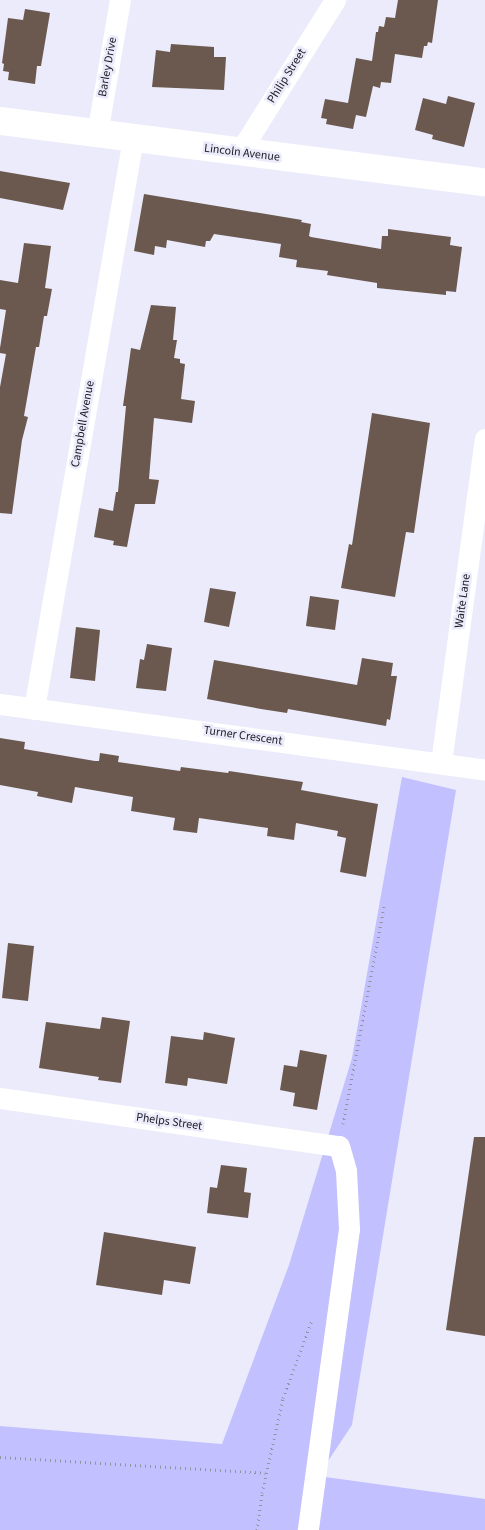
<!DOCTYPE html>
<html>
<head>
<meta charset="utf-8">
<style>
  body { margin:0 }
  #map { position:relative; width:485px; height:1530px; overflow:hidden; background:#ebebfb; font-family:"Source Sans 3",sans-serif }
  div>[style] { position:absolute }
  .green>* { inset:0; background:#c2c0fe }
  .building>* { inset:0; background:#6b5950 }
  .path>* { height:3px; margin-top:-1.5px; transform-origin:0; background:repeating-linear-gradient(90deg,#9393a0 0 1px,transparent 0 5px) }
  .street>* { height:21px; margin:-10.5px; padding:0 10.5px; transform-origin:10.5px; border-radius:10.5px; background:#fff }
  .secondary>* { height:28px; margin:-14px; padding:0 14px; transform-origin:14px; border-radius:14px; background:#fff }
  span { translate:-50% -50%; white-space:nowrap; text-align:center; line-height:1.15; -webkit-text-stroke:5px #ebebfb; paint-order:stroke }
  .street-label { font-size:12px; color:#1a1a22 }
</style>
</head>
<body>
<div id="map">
  <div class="green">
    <div style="clip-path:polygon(402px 777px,456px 790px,352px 1425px,318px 1476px,485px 1499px,485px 1530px,0 1530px,0 1426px,222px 1444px,289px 1265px,352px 1058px)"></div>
  </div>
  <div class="building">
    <div style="clip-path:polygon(398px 0,438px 0,432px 43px,428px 42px,427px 46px,424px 46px,422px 58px,395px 54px,391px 83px,381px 82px,380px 88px,373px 86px,366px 117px,356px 115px,353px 129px,326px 124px,327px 119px,321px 118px,325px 99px,348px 103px,356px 58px,372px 61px,376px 32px,378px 32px,379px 26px,384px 27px,386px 17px,395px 18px)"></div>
    <div style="clip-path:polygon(25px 9px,50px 13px,41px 66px,37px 66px,35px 84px,8px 80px,9px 72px,3px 71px,4px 64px,2px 63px,8px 18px,23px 20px)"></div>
    <div style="clip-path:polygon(171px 44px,214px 47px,214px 57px,226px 57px,224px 90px,152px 87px,156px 50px,170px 52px)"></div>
    <div style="clip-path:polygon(448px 96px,475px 103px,464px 147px,432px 139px,433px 135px,415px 130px,423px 98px,446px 104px)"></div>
    <div style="clip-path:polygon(0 171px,70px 183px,63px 210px,0 198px)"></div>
    <div style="clip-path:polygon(144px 194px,302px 220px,301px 222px,311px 224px,309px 236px,311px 237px,381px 249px,382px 236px,388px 236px,388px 229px,451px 237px,450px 245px,462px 247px,456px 292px,446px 291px,446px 295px,377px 288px,377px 283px,327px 275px,328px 271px,296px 267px,297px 260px,279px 257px,281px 244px,214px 234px,210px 241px,206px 241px,205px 247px,167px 240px,166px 248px,155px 246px,154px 255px,134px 251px)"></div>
    <div style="clip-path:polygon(24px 243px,51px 246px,45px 288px,52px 289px,47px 316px,44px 316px,39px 347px,36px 347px,24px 416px,28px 417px,22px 440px,12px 514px,0 513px,0 387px,6px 354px,0 353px,0 348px,6px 310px,0 309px,0 280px,18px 283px)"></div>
    <div style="clip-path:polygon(151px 305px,176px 307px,173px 340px,177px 340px,174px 358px,180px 359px,180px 363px,185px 364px,181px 399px,195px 401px,192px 423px,154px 418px,149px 479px,159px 480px,155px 504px,135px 504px,127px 547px,113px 545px,114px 541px,94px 537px,99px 508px,113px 511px,116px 492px,118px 492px,126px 406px,123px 406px,131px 348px,140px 350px)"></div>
    <div style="clip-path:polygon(372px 413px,430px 423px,414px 533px,406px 532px,395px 597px,341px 588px,349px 544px,352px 545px)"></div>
    <div style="clip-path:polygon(210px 588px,236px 592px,229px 627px,204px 622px)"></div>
    <div style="clip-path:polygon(310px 596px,339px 600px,335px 630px,306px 626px)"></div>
    <div style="clip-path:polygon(76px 627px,100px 630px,95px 681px,70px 678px)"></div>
    <div style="clip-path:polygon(147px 644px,172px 648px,166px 691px,136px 688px,140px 659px,144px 660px)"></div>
    <div style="clip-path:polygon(362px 658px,393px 663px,391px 676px,397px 676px,390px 720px,387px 719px,386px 726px,288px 709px,287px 713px,261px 709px,207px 699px,214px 660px,357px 685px)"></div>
    <div style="clip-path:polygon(0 738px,25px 742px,24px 749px,95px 761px,99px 761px,100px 753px,119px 756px,118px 762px,180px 771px,181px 767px,228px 773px,229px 771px,303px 782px,301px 790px,378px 804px,366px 877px,340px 872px,346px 838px,337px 836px,338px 831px,296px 823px,294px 840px,267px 836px,268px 828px,199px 818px,197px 833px,173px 830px,175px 818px,131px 811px,133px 797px,75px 787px,72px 803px,37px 796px,38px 792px,0 785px)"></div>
    <div style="clip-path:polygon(8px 943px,34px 946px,28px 1001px,2px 998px)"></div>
    <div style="clip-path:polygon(102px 1017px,130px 1021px,121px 1083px,98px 1080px,99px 1077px,39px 1068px,46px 1022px,100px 1029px)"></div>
    <div style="clip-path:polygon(204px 1032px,235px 1038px,227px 1084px,188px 1078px,187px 1086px,165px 1083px,171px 1036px,203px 1040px)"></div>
    <div style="clip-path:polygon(300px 1050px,327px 1055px,317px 1110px,293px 1106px,295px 1093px,280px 1090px,284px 1065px,297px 1067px)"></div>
    <div style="clip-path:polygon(474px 1137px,485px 1137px,485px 1336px,446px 1330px)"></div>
    <div style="clip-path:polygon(221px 1165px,247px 1168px,244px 1192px,251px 1193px,248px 1218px,207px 1213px,210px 1187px,217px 1188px)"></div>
    <div style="clip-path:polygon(104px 1232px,196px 1247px,190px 1284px,164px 1280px,162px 1295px,96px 1285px)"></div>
  </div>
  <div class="path">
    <div style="left:343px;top:1124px;width:222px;rotate:-79.3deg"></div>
    <div style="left:0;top:1457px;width:266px;rotate:3.4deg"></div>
    <div style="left:257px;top:1530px;width:37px;rotate:-82deg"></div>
    <div style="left:262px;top:1493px;width:97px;rotate:-77.5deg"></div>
    <div style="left:283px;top:1398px;width:83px;rotate:-69.6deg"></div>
  </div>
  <div class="street">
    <div style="left:97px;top:134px;width:136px;rotate:-80.3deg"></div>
    <div style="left:239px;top:153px;width:181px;rotate:-57.9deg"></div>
    <div style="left:0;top:704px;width:489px;rotate:7.7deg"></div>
    <div style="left:34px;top:709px;width:580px;rotate:-80.16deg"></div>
    <div style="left:441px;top:763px;width:327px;rotate:-82.3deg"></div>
    <div style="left:0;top:1098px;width:342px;rotate:8.1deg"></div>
    <div style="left:339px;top:1146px;width:26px;rotate:74deg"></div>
    <div style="left:346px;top:1171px;width:58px;rotate:87deg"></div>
    <div style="left:349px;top:1229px;width:304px;rotate:97.8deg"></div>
  </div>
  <div class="secondary">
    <div style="left:0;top:121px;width:489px;rotate:7.2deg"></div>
  </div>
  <div class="street-label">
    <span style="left:108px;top:67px;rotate:-80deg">Barley Drive</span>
    <span style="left:287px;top:76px;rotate:-58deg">Philip Street</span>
    <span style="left:242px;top:153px;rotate:7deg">Lincoln Avenue</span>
    <span style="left:83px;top:424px;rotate:-80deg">Campbell Avenue</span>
    <span style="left:463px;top:601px;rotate:-82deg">Waite Lane</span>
    <span style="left:243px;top:736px;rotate:8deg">Turner Crescent</span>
    <span style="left:169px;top:1122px;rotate:8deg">Phelps Street</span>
  </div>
</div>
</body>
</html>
